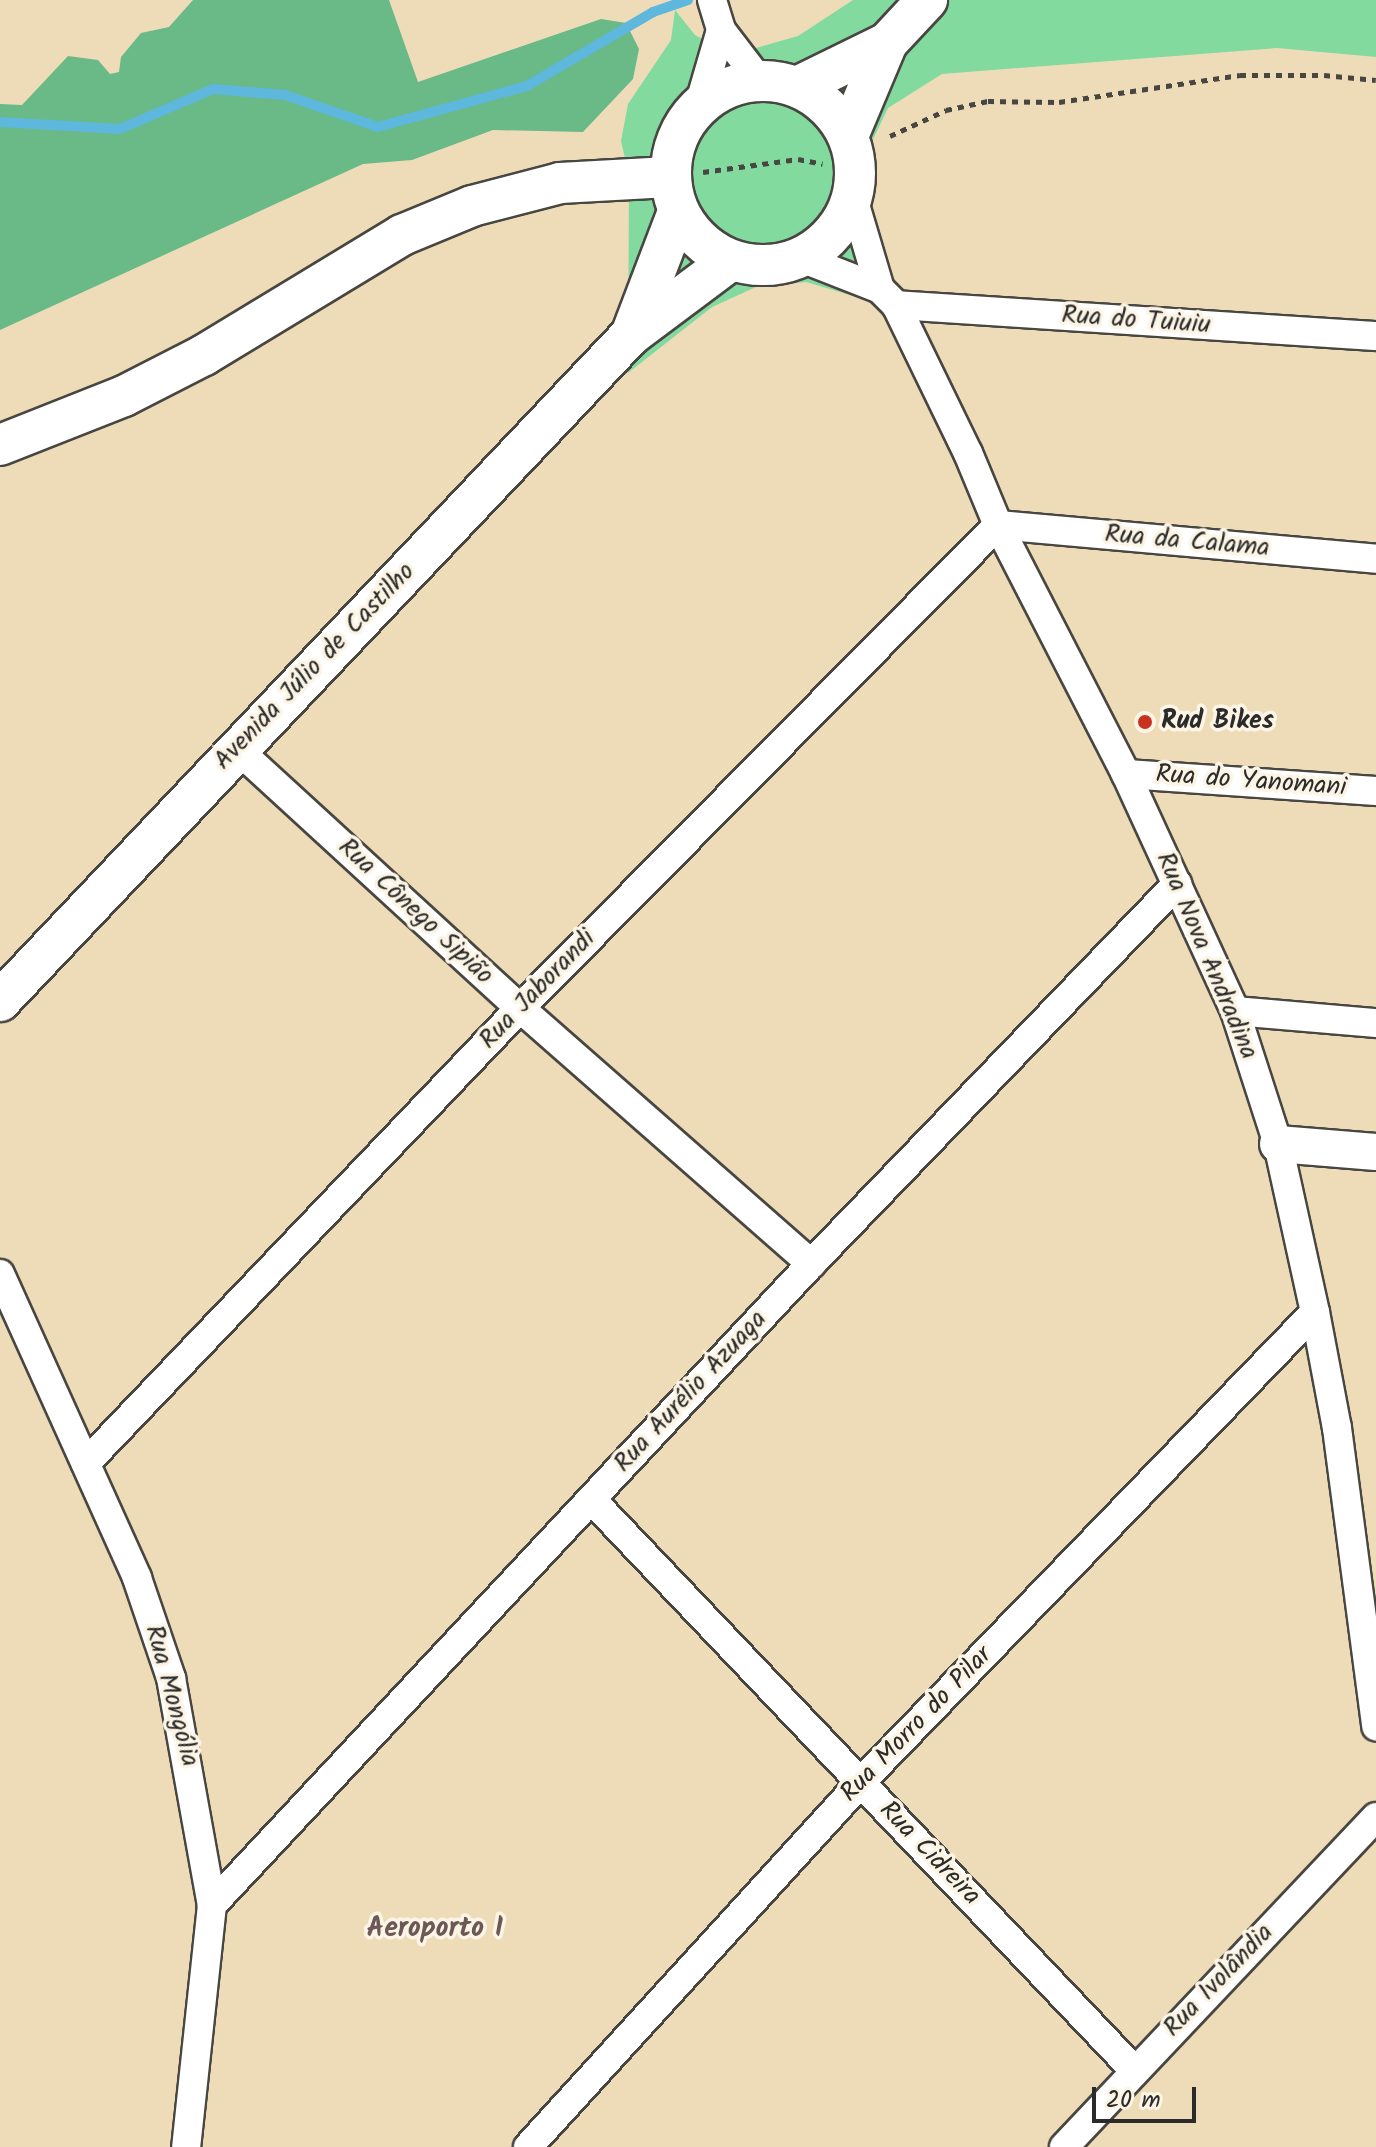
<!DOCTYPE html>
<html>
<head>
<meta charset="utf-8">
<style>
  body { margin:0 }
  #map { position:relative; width:1376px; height:2147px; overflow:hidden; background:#eedcb9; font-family:Kalam,sans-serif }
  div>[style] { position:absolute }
  .green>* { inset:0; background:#82da9f }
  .forest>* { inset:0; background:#69ba86 }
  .stream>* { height:10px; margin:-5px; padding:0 5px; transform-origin:5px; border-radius:5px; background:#5eb7dc }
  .path>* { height:5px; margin-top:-2.5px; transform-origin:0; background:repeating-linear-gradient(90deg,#484640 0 6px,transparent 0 12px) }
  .roads { filter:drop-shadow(2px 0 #484640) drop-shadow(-2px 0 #484640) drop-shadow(0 2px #484640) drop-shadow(0 -2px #484640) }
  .minor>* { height:28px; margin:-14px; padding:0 14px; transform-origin:14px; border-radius:14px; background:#fff }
  .tertiary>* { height:36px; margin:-18px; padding:0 18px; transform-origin:18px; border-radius:18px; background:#fff }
  .secondary>* { height:40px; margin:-20px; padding:0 20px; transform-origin:20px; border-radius:20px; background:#fff }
  .secondary>.ring { margin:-20px; padding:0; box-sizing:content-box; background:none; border:40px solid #fff; border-radius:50% }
  .dots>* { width:22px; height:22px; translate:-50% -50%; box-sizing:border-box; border:4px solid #fcf5e5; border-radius:50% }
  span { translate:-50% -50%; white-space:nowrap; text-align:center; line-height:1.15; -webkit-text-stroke:7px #fcf5e5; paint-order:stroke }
  .street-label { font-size:26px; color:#2b2b2b }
  .poi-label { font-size:26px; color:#2b2b2b; font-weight:700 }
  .left { translate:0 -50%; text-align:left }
  .neighbourhood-label { font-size:28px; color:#6c5956; font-weight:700 }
  .scale { position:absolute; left:1092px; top:2087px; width:104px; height:36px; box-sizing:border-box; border:4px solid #2b2b2b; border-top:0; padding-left:10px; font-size:24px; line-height:28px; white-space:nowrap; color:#2b2b2b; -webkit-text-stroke:6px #fcf5e5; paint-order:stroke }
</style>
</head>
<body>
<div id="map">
  <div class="green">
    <div style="clip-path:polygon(853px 0,1376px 0,1376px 57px,1277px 48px,942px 74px,888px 108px,869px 148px,866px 200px,887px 306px,806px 282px,756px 287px,712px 307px,628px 373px,629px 176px,621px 141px,628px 104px,671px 40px,675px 10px,695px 35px,712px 44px,749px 50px,798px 36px)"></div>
  </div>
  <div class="forest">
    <div style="clip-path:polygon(193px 0,389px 0,418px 82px,601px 19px,626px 23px,639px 49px,633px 79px,583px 132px,493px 130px,412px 160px,363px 164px,0 330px,0 104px,22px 105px,68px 56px,98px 60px,110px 74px,119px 72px,121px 57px,141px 33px,169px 27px)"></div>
  </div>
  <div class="stream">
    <div style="left:0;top:122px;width:120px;rotate:3.3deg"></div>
    <div style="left:120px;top:129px;width:101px;rotate:-23.3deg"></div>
    <div style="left:213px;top:89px;width:72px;rotate:4.8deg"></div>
    <div style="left:285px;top:95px;width:98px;rotate:19deg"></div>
    <div style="left:378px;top:127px;width:155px;rotate:-15.4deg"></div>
    <div style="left:527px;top:86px;width:146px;rotate:-30.4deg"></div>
    <div style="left:653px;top:12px;width:37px;rotate:-19deg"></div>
  </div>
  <div class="path">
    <div style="left:890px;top:136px;width:62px;rotate:-24.9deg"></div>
    <div style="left:946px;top:110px;width:43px;rotate:-12.1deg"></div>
    <div style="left:988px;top:101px;width:71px;rotate:0.8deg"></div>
    <div style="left:1059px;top:102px;width:183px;rotate:-8.5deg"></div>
    <div style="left:1240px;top:75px;width:84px"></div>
    <div style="left:1324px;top:75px;width:52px;rotate:5.5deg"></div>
    <div style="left:703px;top:172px;width:96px;rotate:-7.8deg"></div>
    <div style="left:798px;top:159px;width:25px;rotate:11deg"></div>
  </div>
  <div class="roads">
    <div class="minor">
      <div style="left:712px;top:0;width:31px;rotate:73deg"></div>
      <div style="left:721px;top:30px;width:64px;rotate:52.6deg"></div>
      <div style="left:700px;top:102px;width:75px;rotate:-73.7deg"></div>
      <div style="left:853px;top:198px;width:95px;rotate:73.5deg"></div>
      <div style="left:880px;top:289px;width:23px;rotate:45deg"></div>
      <div style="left:896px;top:305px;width:165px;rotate:64.1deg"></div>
      <div style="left:968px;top:453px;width:78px;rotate:67.4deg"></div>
      <div style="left:998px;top:525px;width:280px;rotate:62.8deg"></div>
      <div style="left:1126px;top:774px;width:261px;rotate:65.3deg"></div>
      <div style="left:1235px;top:1011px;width:140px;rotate:72.1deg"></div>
      <div style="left:1278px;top:1144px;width:172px;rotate:77.6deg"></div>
      <div style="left:1315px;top:1312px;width:118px;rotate:79.3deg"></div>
      <div style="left:1337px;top:1428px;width:301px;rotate:82.5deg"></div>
      <div style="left:801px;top:258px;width:85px;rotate:21.4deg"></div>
      <div style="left:896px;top:305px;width:481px;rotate:3.7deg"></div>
      <div style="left:236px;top:748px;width:385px;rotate:42.5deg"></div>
      <div style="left:520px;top:1008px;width:388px;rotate:41.3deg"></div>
      <div style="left:1126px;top:774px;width:251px;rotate:3.9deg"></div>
      <div style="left:1235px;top:1011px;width:142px;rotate:4.9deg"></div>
      <div style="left:0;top:1274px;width:333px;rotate:65.7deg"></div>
      <div style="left:137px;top:1578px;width:106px;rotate:71.2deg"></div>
      <div style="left:171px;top:1678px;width:231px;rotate:79.8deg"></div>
      <div style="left:212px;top:1905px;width:243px;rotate:96.1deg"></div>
      <div style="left:86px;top:1463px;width:629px;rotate:-46.35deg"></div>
      <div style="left:520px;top:1008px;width:680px;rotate:-45.3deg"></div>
      <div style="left:998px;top:525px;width:380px;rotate:5.1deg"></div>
      <div style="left:591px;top:1499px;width:788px;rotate:46.44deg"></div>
      <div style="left:212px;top:1905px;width:877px;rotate:-46.94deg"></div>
      <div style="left:811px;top:1264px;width:528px;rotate:-46.08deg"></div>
      <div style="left:528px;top:2147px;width:494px;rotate:-47.6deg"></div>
      <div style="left:861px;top:1782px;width:653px;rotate:-45.99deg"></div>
      <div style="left:1064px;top:2147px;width:454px;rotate:-46.6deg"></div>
    </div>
    <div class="tertiary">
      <div style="left:1278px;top:1144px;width:98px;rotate:4.7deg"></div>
    </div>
    <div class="secondary">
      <div class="ring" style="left:671px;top:81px;width:144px;height:144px"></div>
      <div style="left:797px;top:87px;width:100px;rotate:-26.1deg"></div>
      <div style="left:887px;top:43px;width:59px;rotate:-47.1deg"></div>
      <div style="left:848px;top:136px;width:101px;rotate:-67.2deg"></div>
      <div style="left:631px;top:335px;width:132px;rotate:-69.1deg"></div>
      <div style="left:0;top:445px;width:133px;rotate:-21.6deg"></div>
      <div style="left:124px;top:396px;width:90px;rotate:-27.1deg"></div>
      <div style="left:204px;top:355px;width:232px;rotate:-31.2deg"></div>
      <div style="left:402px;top:235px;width:76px;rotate:-22.5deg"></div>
      <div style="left:472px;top:206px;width:91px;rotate:-14.6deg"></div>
      <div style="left:560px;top:183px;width:109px;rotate:-3.2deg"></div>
      <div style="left:0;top:1001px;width:917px;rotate:-46.55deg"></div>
      <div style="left:631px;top:335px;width:124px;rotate:-36.8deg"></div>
    </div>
  </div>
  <div class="dots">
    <div style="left:1145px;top:722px;background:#c8321e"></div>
  </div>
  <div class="street-label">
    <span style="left:1136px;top:321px;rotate:4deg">Rua do Tuiuiu</span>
    <span style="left:1187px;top:542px;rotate:5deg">Rua da Calama</span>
    <span style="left:315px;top:667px;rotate:-46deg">Avenida Júlio de Castilho</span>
    <span style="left:1251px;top:782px;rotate:4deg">Rua do Yanomani</span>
    <span style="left:415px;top:912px;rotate:43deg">Rua Cônego Sipião</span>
    <span style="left:1206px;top:956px;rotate:67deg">Rua Nova Andradina</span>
    <span style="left:538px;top:990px;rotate:-46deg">Rua Jaborandi</span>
    <span style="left:691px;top:1392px;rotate:-47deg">Rua Aurélio Azuaga</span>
    <span style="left:171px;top:1696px;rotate:75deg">Rua Mongólia</span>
    <span style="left:917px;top:1725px;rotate:-46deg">Rua Morro do Pilar</span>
    <span style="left:929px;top:1854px;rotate:46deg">Rua Cidreira</span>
    <span style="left:1219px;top:1981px;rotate:-46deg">Rua Ivolândia</span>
  </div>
  <div class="poi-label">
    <span class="left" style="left:1161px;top:722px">Rud Bikes</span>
  </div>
  <div class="neighbourhood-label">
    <span style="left:435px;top:1929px">Aeroporto I</span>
  </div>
  <div class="scale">20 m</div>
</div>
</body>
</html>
